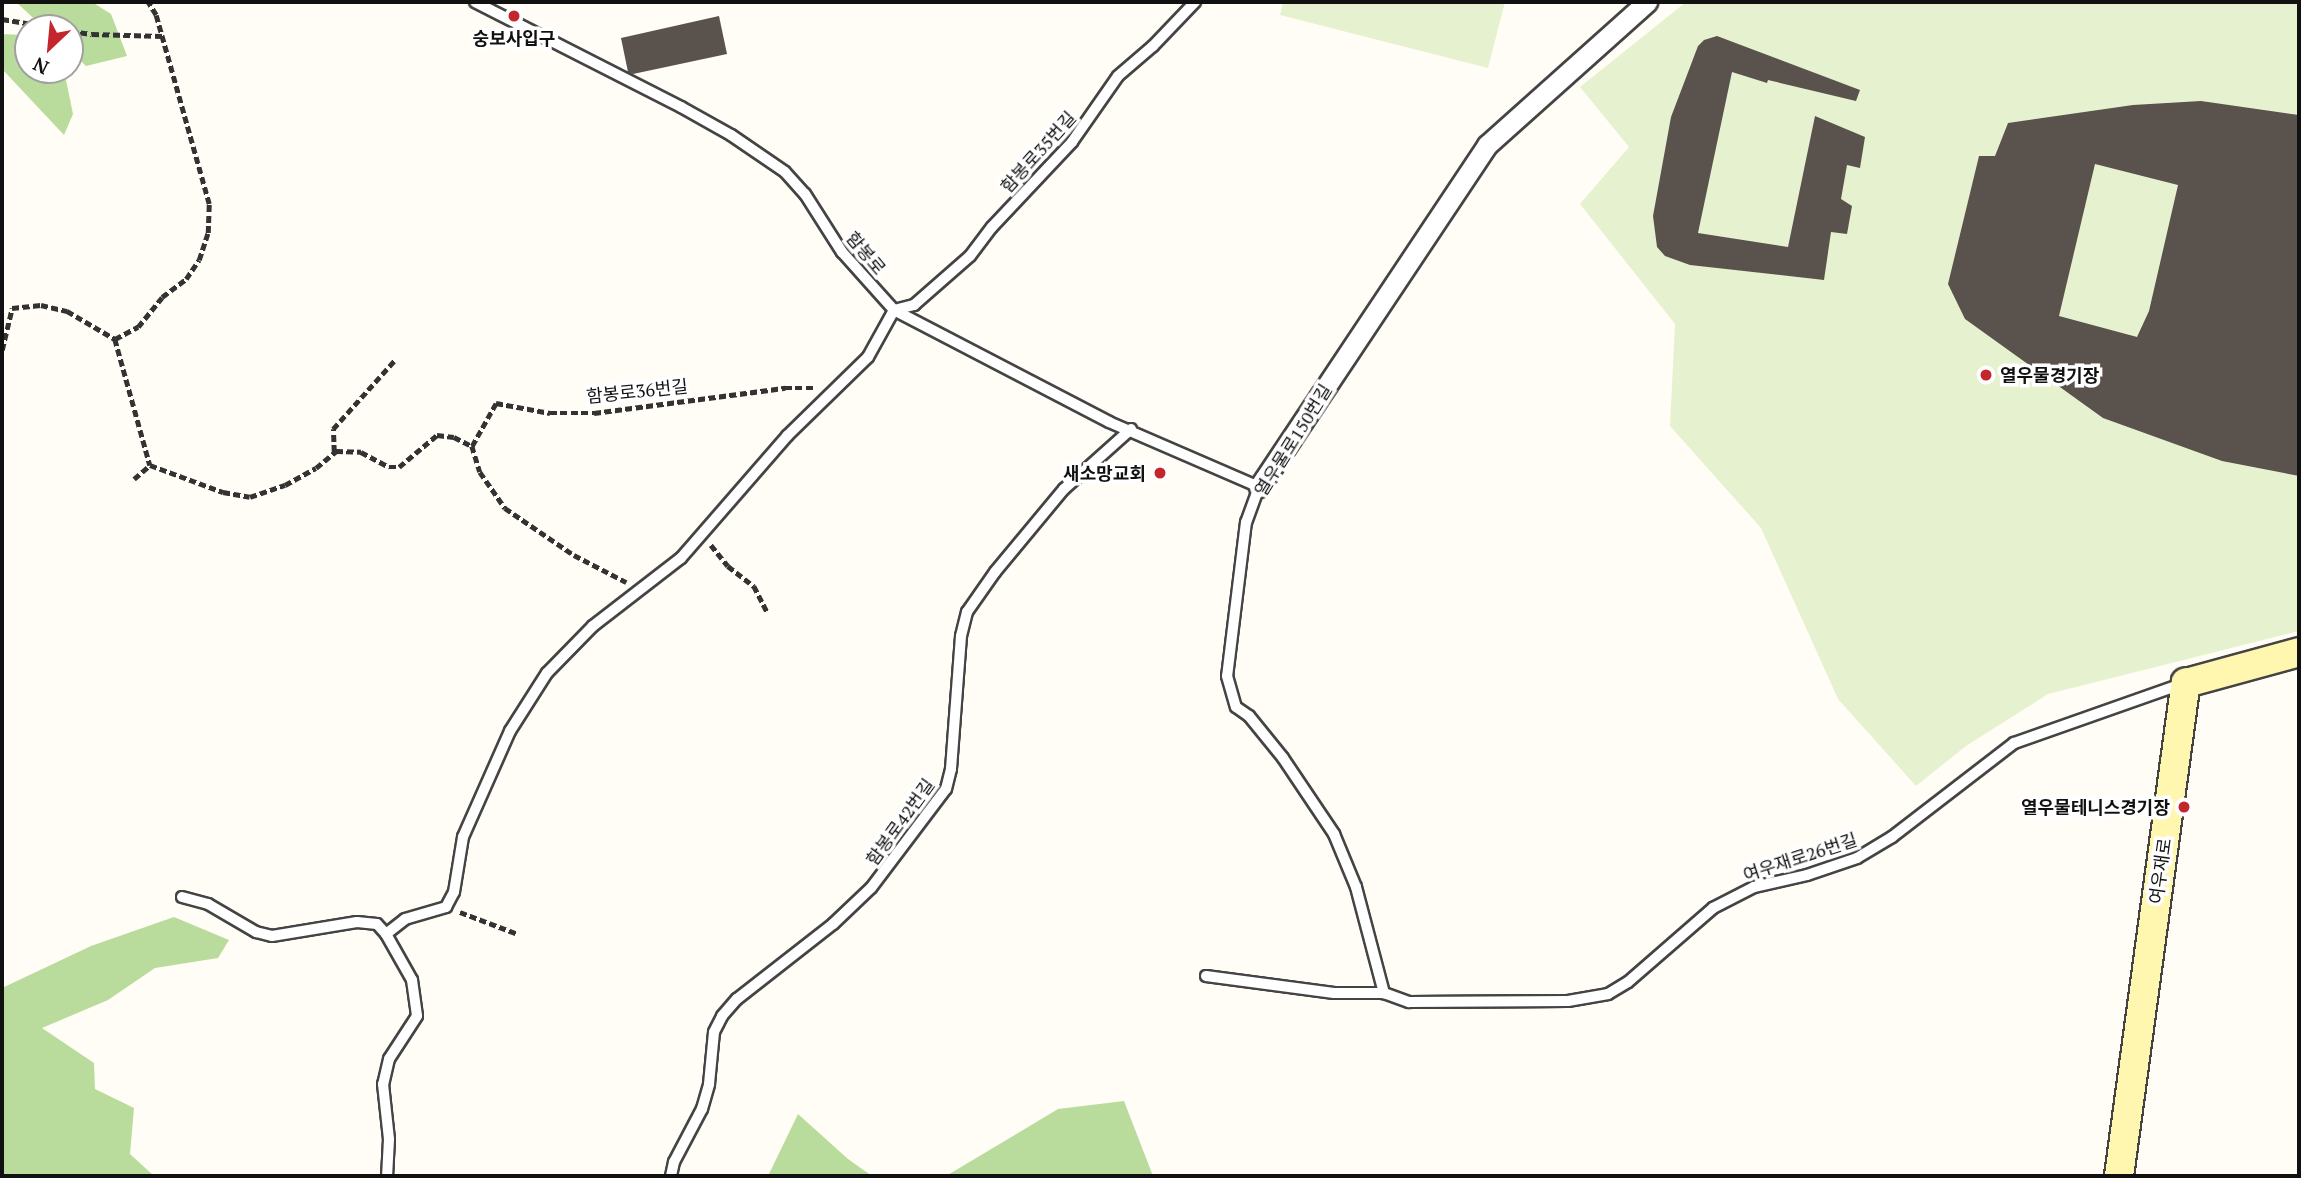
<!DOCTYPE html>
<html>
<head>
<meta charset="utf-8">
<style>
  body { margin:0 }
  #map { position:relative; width:2301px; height:1178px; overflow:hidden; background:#fffdf5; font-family:"PT Serif","Noto Sans KR",serif }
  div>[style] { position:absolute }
  .forest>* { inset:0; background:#b9dc9c }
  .pitch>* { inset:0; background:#e6f2cf }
  .building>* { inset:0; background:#5a524d }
  .path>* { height:4.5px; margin-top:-2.25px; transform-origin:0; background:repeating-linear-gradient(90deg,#333 0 7px,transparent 0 10.5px) }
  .roads { filter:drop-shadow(2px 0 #444) drop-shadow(-2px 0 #444) drop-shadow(0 2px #444) drop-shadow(0 -2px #444) }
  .lane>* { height:10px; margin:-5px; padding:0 5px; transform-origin:5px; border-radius:5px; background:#fff }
  .street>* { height:19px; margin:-9.5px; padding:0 9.5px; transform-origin:9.5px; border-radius:9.5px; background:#fff }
  .secondary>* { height:28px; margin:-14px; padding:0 14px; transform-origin:14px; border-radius:14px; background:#fff6b0 }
  .dots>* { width:19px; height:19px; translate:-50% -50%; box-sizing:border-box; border:4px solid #fff; border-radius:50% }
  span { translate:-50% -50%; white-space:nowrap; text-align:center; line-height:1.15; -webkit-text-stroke:7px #fff; paint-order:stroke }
  .poi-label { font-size:18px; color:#111; font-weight:700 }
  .left { translate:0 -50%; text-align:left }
  .right { translate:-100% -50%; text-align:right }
  .street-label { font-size:18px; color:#111 }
  .frame { position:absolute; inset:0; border:4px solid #111; pointer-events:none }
  .north { position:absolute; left:14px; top:14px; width:70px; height:70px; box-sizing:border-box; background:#fff; border:2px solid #a0a0a0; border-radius:50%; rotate:206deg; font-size:19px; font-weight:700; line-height:28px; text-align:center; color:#111 }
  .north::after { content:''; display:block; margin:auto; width:24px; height:32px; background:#c4262e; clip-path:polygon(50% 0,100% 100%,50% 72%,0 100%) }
</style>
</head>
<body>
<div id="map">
  <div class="forest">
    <div style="clip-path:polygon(16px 2px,92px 2px,111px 14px,127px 56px,86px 66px,70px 51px,70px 28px,44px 28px)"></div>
    <div style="clip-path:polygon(2px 34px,22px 35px,28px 40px,28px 70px,59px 70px,65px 75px,73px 114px,64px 135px,2px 69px)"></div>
    <div style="clip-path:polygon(174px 917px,229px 940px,218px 958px,155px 968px,108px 1000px,42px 1028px,94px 1063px,95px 1089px,134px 1108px,130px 1154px,154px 1176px,2px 1176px,2px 988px,91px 946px)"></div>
    <div style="clip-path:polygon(1124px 1101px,1153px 1176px,946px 1176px,1058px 1109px)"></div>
    <div style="clip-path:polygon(798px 1114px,848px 1159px,872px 1176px,768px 1176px)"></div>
  </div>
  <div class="pitch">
    <div style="clip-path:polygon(1283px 2px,1505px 2px,1488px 68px,1280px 15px)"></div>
    <div style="clip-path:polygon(1686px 2px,2299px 2px,2299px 631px,2048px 694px,1966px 746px,1916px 786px,1838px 699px,1761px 528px,1670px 426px,1675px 324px,1580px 204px,1629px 147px,1580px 87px)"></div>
  </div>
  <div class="building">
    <div style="clip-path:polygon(719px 16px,727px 54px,633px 74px,628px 72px,621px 38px)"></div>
    <div style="clip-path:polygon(1717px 36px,1860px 90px,1856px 101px,1768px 80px,1767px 83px,1732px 72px,1698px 233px,1788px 247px,1815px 116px,1865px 137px,1860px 168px,1847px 165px,1841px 199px,1852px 206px,1847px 234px,1831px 232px,1824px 280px,1690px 265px,1665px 256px,1657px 247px,1653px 216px,1671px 117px,1698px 46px,1704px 40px)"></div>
    <div style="clip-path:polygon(evenodd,2201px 101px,2299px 115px,2299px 476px,2222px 461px,2103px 418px,1965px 319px,1948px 284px,1979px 156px,1995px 156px,2008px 123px,2133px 105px,2201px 101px,2095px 164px,2178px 185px,2149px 311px,2137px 337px,2059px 316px,2095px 164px)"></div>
  </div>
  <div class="path">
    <div style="left:2px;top:19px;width:55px;rotate:9.5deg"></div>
    <div style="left:70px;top:31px;width:22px;rotate:8deg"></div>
    <div style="left:92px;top:34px;width:70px;rotate:1.6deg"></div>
    <div style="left:115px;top:339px;width:26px;rotate:-28deg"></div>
    <div style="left:138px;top:327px;width:38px;rotate:-51deg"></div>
    <div style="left:162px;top:297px;width:30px;rotate:-37deg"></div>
    <div style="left:186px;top:279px;width:23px;rotate:-56deg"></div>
    <div style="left:199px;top:260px;width:28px;rotate:-72deg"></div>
    <div style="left:208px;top:233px;width:29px;rotate:-88deg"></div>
    <div style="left:209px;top:204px;width:196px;rotate:-105.7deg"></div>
    <div style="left:156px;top:15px;width:15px;rotate:-122deg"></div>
    <div style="left:2px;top:350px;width:43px;rotate:-76.6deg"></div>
    <div style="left:12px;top:308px;width:29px;rotate:-6deg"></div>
    <div style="left:41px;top:305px;width:27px;rotate:13deg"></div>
    <div style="left:67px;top:311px;width:56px;rotate:30.3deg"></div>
    <div style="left:115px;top:339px;width:131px;rotate:74.5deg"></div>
    <div style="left:472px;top:446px;width:49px;rotate:-60.8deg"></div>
    <div style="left:496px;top:403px;width:55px;rotate:10.5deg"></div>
    <div style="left:550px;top:413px;width:44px"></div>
    <div style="left:594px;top:413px;width:193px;rotate:-7.5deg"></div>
    <div style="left:785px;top:388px;width:28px"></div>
    <div style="left:334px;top:452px;width:23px;rotate:-92deg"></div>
    <div style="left:333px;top:429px;width:93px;rotate:-48.1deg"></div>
    <div style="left:134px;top:479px;width:21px;rotate:-41deg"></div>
    <div style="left:150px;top:465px;width:78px;rotate:20.3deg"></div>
    <div style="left:223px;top:492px;width:27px;rotate:10deg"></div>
    <div style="left:250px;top:497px;width:37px;rotate:-19deg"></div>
    <div style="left:285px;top:485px;width:35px;rotate:-29deg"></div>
    <div style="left:316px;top:468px;width:26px;rotate:-40deg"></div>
    <div style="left:336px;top:451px;width:25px;rotate:2deg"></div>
    <div style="left:361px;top:452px;width:32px;rotate:28deg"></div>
    <div style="left:389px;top:467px;width:10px"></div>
    <div style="left:399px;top:467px;width:50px;rotate:-40.1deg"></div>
    <div style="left:437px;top:435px;width:17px;rotate:7deg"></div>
    <div style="left:454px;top:437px;width:20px;rotate:27deg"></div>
    <div style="left:472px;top:446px;width:27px;rotate:73deg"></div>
    <div style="left:480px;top:472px;width:44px;rotate:55.2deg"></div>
    <div style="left:505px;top:508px;width:83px;rotate:34.3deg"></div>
    <div style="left:574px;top:555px;width:59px;rotate:27.4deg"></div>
    <div style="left:711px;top:545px;width:27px;rotate:51deg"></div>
    <div style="left:728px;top:566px;width:33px;rotate:38deg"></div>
    <div style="left:754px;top:586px;width:30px;rotate:63deg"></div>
    <div style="left:460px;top:912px;width:62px;rotate:20.8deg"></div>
  </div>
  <div class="roads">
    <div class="lane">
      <div style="left:475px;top:2px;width:231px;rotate:27deg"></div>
      <div style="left:681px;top:107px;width:57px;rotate:29.2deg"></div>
      <div style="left:731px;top:135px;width:65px;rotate:34.4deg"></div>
      <div style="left:785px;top:172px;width:30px;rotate:48deg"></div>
      <div style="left:805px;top:194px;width:69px;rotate:57.5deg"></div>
      <div style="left:842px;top:252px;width:78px;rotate:48.1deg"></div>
      <div style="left:894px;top:310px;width:242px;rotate:27.5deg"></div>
      <div style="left:1109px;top:422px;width:163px;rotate:23.4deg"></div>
      <div style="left:1259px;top:487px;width:37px;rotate:110deg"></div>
      <div style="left:1246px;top:522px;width:155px;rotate:97deg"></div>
      <div style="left:1227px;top:676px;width:32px;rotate:74deg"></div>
      <div style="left:1236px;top:707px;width:16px;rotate:35deg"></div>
      <div style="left:1249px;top:716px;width:54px;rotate:51deg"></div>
      <div style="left:1283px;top:758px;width:92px;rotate:56.1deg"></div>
      <div style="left:1334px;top:834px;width:57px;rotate:67.5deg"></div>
      <div style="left:1356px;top:887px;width:110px;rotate:75.2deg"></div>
      <div style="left:182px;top:897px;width:27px;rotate:15deg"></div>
      <div style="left:208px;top:904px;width:56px;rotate:30.3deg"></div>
      <div style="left:256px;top:932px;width:16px;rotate:14deg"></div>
      <div style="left:272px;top:936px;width:86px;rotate:-9.4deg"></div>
      <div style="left:357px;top:922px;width:20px;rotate:6deg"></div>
      <div style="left:377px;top:924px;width:13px;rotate:48deg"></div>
      <div style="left:386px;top:934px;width:53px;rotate:60.5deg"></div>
      <div style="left:412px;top:980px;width:36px;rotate:82deg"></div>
      <div style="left:417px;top:1016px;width:51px;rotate:123.1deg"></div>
      <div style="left:389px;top:1059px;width:26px;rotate:103deg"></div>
      <div style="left:383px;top:1084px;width:55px;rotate:83.8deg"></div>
      <div style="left:389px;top:1139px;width:37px;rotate:93deg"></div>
      <div style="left:386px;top:934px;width:24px;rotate:-38deg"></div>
      <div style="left:405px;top:919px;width:43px;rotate:-16.3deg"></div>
      <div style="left:446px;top:907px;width:17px;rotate:-62deg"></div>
      <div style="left:454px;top:892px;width:56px;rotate:-80.7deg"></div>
      <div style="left:463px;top:837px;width:116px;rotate:-66.1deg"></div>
      <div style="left:510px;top:731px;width:69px;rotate:-57.5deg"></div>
      <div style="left:547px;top:673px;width:66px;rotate:-45.6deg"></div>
      <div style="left:593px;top:626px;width:111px;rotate:-37.7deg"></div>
      <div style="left:681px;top:558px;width:162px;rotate:-49deg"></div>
      <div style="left:787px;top:436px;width:113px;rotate:-44.3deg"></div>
      <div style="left:868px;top:357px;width:54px;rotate:-61deg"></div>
      <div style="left:894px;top:310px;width:21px;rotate:-14deg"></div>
      <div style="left:914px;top:305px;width:74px;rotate:-41.2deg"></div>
      <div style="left:970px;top:256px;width:36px;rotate:-53deg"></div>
      <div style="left:992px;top:227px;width:117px;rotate:-46.7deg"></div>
      <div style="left:1072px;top:142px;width:80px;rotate:-55.1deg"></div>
      <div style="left:1118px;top:76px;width:46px;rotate:-40.6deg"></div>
      <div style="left:1153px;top:46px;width:61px;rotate:-46.3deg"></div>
      <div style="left:1206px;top:976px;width:129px;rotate:7.6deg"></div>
      <div style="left:1334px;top:993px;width:50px"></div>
      <div style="left:1384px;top:993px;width:27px;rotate:20deg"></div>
      <div style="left:1409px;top:1002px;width:159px;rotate:-0.4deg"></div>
      <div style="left:1568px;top:1001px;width:41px;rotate:-9.9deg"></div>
      <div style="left:1608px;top:994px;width:23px;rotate:-31deg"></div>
      <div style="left:1628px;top:982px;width:113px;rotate:-41deg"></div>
      <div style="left:1713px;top:908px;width:46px;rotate:-27.1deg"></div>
      <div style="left:1754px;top:887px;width:54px;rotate:-12.8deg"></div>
      <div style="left:1807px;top:875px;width:53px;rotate:-18.8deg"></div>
      <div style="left:1857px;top:858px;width:41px;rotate:-31deg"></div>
      <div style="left:1892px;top:837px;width:154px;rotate:-37.6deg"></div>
      <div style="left:2014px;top:743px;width:178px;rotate:-19.4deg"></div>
      <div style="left:671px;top:1176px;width:14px;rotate:-78deg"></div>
      <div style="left:674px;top:1162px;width:60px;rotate:-62.2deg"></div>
      <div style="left:702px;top:1109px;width:26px;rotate:-74deg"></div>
      <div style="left:709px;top:1084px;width:52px;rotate:-84.5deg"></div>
      <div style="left:714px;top:1032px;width:18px;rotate:-63deg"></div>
      <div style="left:722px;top:1016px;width:23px;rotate:-49deg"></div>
      <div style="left:737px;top:999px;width:122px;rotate:-38deg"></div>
      <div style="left:833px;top:924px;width:52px;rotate:-43.5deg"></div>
      <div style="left:871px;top:888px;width:124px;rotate:-52.9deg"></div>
      <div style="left:946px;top:789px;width:21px;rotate:-76deg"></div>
      <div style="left:951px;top:769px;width:133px;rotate:-85.7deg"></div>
      <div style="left:961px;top:636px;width:25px;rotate:-76deg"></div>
      <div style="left:967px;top:612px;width:49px;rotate:-55deg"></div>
      <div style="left:995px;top:572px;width:108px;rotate:-50.3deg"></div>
      <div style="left:1064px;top:489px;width:90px;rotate:-41.8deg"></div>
    </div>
    <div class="street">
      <div style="left:1259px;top:487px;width:411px;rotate:-56.3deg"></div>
      <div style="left:1487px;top:145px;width:215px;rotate:-41.8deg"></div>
    </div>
    <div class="secondary">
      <div style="left:2119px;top:1176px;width:498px;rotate:-82.3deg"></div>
      <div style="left:2186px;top:683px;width:117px;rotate:-15.3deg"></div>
    </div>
  </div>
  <div class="dots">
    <div style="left:514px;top:16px;background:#c4262e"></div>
    <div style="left:1986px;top:375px;background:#c4262e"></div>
    <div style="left:1160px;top:473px;background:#c4262e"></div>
    <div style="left:2184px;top:807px;background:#c4262e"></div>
  </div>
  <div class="poi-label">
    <span style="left:514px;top:38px">숭보사입구</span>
    <span class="left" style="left:2000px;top:375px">열우물경기장</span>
    <span class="right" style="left:1146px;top:473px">새소망교회</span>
    <span class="right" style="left:2170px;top:807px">열우물테니스경기장</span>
  </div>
  <div class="street-label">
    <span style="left:1038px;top:152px;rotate:-48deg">함봉로35번길</span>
    <span style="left:866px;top:253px;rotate:50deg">함봉로</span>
    <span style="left:637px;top:391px;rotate:-6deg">함봉로36번길</span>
    <span style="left:1293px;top:440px;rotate:-58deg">열우물로150번길</span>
    <span style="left:900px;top:822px;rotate:-54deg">함봉로42번길</span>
    <span style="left:1800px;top:857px;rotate:-18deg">여우재로26번길</span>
    <span style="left:2160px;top:871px;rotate:-82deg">여우재로</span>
  </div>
  <div class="frame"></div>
  <div class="north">N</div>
</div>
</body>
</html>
